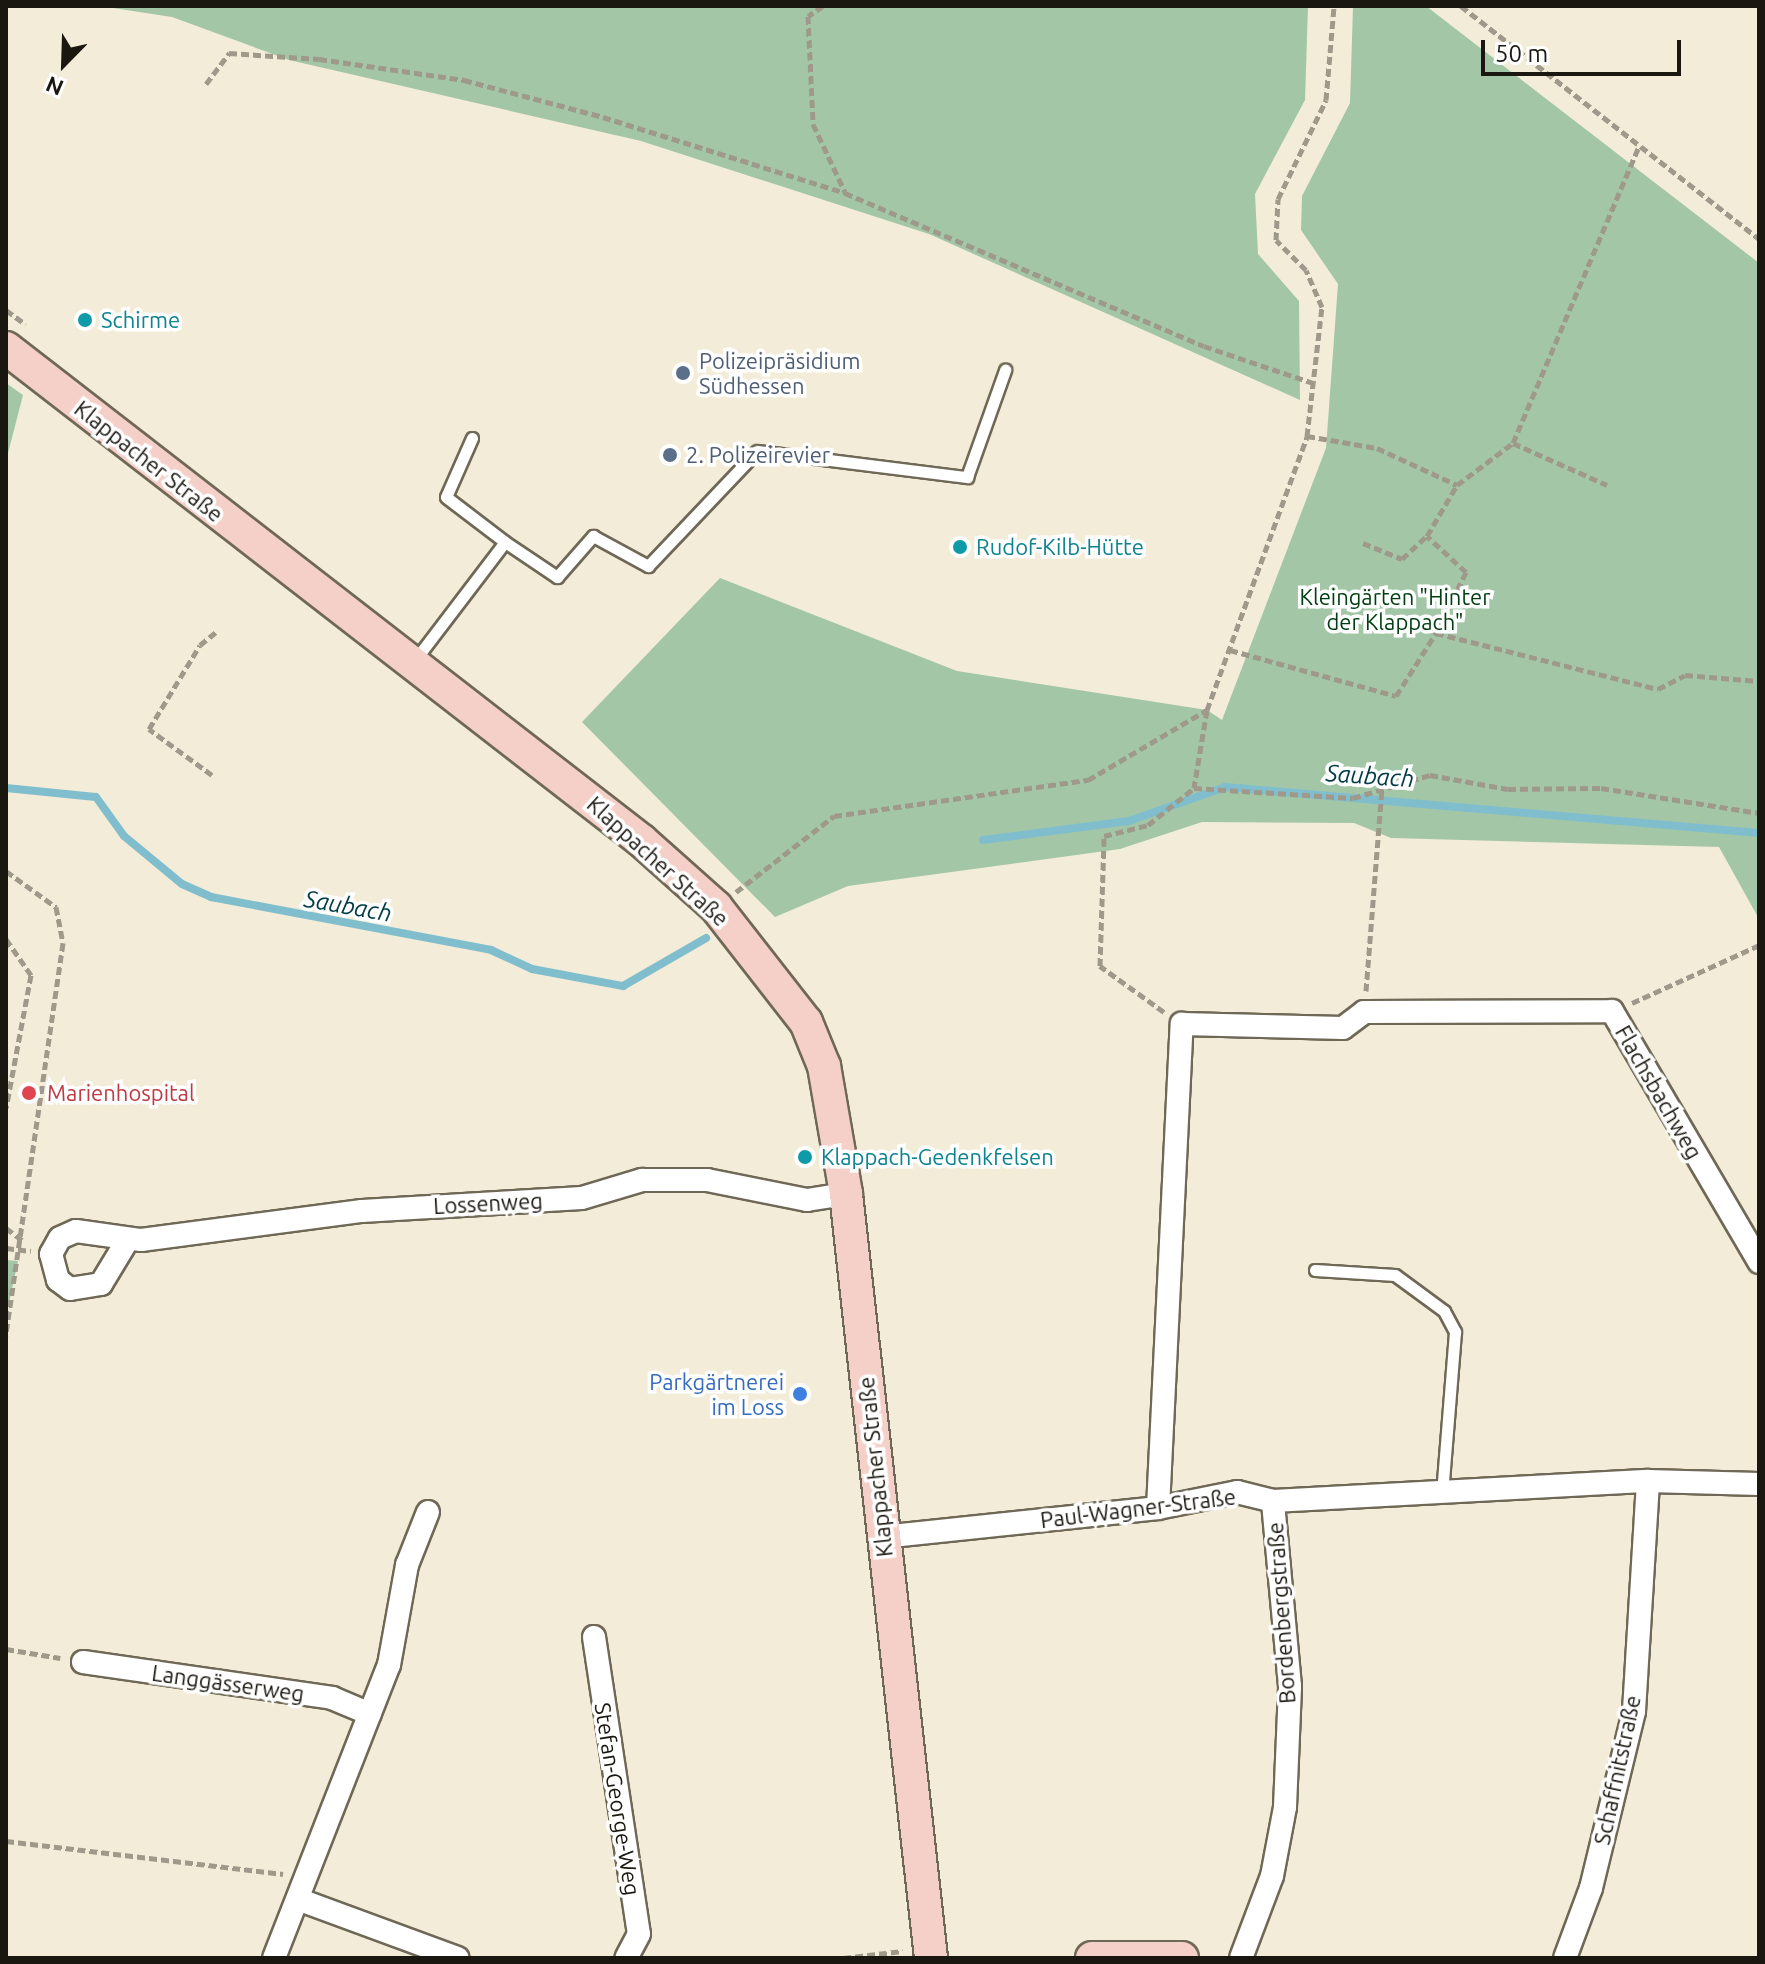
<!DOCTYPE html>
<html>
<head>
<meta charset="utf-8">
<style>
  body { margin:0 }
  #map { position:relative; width:1765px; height:1964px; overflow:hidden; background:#f3ecd8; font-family:Ubuntu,sans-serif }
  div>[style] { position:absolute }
  .green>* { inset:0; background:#a3c7a6 }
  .stream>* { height:8px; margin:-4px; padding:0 4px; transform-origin:4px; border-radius:4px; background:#81becd }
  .path>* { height:5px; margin-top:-2.5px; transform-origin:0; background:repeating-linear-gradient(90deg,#9e998a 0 8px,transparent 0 12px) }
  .roads { filter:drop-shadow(2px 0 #6f6856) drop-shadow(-2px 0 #6f6856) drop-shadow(0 2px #6f6856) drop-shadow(0 -2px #6f6856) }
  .service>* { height:11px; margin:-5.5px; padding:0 5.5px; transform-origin:5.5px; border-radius:5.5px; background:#fff }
  .minor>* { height:22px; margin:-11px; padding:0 11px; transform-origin:11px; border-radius:11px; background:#fff }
  .secondary>* { height:32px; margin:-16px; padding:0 16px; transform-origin:16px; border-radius:16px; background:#f4d0c8 }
  .dots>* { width:22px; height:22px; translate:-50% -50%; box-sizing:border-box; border:4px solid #fff; border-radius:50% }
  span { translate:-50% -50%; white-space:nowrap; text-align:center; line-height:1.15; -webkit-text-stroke:7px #fff; paint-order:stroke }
  .culture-label { font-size:22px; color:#0d838f }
  .left { translate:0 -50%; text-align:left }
  .service-label { font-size:22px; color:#4e5e75 }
  .street-label { font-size:22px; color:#1a1710 }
  .park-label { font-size:22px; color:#003d10 }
  .health-label { font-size:22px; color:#be3a42 }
  .shop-label { font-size:22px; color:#366cbe }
  .right { translate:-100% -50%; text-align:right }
  .water-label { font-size:24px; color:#013c47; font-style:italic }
  .frame { position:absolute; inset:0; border:8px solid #1a1710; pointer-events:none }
  .north { position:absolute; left:24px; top:24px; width:80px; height:80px; -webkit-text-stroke:6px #fff; paint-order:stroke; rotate:203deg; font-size:22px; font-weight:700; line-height:32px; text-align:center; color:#1a1710 }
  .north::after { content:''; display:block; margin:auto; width:28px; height:36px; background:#1a1710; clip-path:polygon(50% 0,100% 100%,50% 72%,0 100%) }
  .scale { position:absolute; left:1481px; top:40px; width:200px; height:36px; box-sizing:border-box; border:4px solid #1a1710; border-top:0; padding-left:10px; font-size:24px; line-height:28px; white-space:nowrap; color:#1a1710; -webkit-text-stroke:6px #fff; paint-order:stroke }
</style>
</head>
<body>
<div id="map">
  <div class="green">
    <div style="clip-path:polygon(100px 6px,1308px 6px,1305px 100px,1255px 194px,1258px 254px,1299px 301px,1300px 400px,929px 234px,641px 141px,289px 60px,172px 17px)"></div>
    <div style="clip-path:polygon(1353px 6px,1426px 6px,1759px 263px,1759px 919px,1719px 847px,1391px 838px,1354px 823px,1202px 822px,1120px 849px,848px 886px,775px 917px,582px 722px,720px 578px,957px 671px,1207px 710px,1222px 720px,1326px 448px,1338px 284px,1301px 230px,1302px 196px,1350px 103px)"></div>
    <div style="clip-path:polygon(6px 383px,23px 395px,6px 461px)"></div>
    <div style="clip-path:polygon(6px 1260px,18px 1261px,6px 1317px)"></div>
  </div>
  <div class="stream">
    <div style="left:6px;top:788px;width:90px;rotate:5.7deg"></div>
    <div style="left:96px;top:797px;width:48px;rotate:54.3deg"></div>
    <div style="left:124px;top:836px;width:75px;rotate:39.6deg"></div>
    <div style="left:182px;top:884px;width:32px;rotate:24deg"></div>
    <div style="left:211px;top:897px;width:285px;rotate:10.7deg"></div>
    <div style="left:491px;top:950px;width:45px;rotate:24.9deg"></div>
    <div style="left:532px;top:969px;width:93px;rotate:10.6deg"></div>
    <div style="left:623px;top:986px;width:96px;rotate:-30deg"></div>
    <div style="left:983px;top:840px;width:147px;rotate:-7.4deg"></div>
    <div style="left:1129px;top:821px;width:102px;rotate:-19.5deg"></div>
    <div style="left:1225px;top:787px;width:536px;rotate:4.92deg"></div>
  </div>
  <div class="path">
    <div style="left:823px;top:6px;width:18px;rotate:146deg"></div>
    <div style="left:808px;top:16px;width:108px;rotate:87.3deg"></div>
    <div style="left:813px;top:124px;width:75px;rotate:64.8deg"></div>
    <div style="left:1461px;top:6px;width:378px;rotate:38deg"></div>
    <div style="left:206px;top:84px;width:39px;rotate:-53deg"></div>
    <div style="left:229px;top:53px;width:90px;rotate:3.8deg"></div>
    <div style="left:319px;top:59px;width:147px;rotate:8.2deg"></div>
    <div style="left:464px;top:80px;width:144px;rotate:14.9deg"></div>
    <div style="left:603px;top:117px;width:254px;rotate:17.4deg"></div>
    <div style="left:845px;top:193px;width:390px;rotate:23.1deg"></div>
    <div style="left:1204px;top:346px;width:115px;rotate:18.7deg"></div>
    <div style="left:6px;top:310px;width:24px;rotate:36deg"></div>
    <div style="left:1307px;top:436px;width:71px;rotate:9.7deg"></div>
    <div style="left:1377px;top:448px;width:88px;rotate:24.8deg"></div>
    <div style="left:1513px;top:443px;width:103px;rotate:24.1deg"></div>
    <div style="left:1363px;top:543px;width:42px;rotate:22.3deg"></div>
    <div style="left:1402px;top:559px;width:34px;rotate:-43deg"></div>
    <div style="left:1436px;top:633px;width:68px;rotate:-63.8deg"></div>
    <div style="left:1466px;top:572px;width:53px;rotate:-137.3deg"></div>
    <div style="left:1427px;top:536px;width:59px;rotate:-59.5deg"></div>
    <div style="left:1457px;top:485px;width:70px;rotate:-36.9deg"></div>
    <div style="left:1513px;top:443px;width:323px;rotate:-67deg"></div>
    <div style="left:1230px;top:650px;width:172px;rotate:15.5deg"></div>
    <div style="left:1396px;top:696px;width:75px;rotate:-57.6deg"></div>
    <div style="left:1436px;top:633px;width:229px;rotate:14.2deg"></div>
    <div style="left:1658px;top:689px;width:30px;rotate:-27deg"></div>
    <div style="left:1685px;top:675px;width:74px;rotate:4.6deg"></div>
    <div style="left:1207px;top:710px;width:292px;rotate:-69.9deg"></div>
    <div style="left:1307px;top:436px;width:130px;rotate:-83.4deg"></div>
    <div style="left:1322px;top:307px;width:40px;rotate:-113.4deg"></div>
    <div style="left:1306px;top:270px;width:42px;rotate:-135deg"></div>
    <div style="left:1276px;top:240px;width:41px;rotate:-87.2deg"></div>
    <div style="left:1278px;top:199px;width:110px;rotate:-64.1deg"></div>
    <div style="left:1326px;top:100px;width:94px;rotate:-85.1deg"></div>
    <div style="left:212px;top:775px;width:78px;rotate:-143.9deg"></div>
    <div style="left:149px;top:729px;width:98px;rotate:-58.7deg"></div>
    <div style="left:200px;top:645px;width:21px;rotate:-39deg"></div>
    <div style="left:6px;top:871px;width:62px;rotate:35.8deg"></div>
    <div style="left:56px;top:907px;width:37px;rotate:79deg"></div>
    <div style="left:63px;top:943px;width:397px;rotate:98.3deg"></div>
    <div style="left:736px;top:892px;width:124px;rotate:-37.8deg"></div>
    <div style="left:834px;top:816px;width:257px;rotate:-8.1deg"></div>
    <div style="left:1088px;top:780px;width:138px;rotate:-30.5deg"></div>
    <div style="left:1207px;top:710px;width:79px;rotate:99.5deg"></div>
    <div style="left:1194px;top:788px;width:159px;rotate:3.6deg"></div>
    <div style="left:1353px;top:798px;width:80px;rotate:-16.6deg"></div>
    <div style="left:1430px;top:775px;width:79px;rotate:10.2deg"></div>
    <div style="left:1508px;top:789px;width:93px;rotate:-0.6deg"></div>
    <div style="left:1601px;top:788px;width:160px;rotate:9deg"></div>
    <div style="left:6px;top:939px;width:44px;rotate:55.2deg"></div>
    <div style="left:31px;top:975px;width:135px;rotate:100.6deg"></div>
    <div style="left:1366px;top:991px;width:203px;rotate:-85.5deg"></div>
    <div style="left:1632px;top:1003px;width:140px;rotate:-24.5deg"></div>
    <div style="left:1164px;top:1012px;width:79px;rotate:-144.3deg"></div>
    <div style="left:1100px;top:966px;width:130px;rotate:-88.2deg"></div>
    <div style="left:1104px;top:836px;width:45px;rotate:-14deg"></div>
    <div style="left:1148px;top:825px;width:59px;rotate:-38.8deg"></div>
    <div style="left:6px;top:1228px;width:20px;rotate:37deg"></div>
    <div style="left:6px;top:1248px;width:25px;rotate:7deg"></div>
    <div style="left:6px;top:1649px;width:55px;rotate:9.5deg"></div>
    <div style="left:6px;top:1841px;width:279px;rotate:6.8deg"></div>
    <div style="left:843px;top:1958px;width:60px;rotate:-6.7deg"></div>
  </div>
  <div class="roads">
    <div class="service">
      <div style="left:472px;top:438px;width:64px;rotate:113.8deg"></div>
      <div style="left:446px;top:497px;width:74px;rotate:37.3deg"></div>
      <div style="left:505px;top:542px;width:63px;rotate:33.9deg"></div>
      <div style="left:557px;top:577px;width:55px;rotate:-48.7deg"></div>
      <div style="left:593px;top:536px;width:63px;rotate:28.6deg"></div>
      <div style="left:648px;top:566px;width:158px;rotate:-46.5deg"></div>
      <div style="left:757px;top:451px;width:212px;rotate:7.1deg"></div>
      <div style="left:967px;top:477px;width:114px;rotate:-70.4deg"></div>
      <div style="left:415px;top:660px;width:148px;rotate:-52.7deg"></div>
      <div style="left:1315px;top:1270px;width:80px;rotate:3.6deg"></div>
      <div style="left:1395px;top:1275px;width:61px;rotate:36.3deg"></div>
      <div style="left:1444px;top:1311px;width:24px;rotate:62deg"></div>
      <div style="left:1455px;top:1332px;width:161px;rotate:94.6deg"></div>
    </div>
    <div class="minor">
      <div style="left:127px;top:1241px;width:50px;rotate:121.2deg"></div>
      <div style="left:101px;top:1284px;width:31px;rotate:171deg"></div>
      <div style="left:70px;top:1289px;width:15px;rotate:-143deg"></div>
      <div style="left:58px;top:1280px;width:27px;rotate:-105deg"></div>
      <div style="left:51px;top:1254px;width:18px;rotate:-61deg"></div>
      <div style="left:60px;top:1238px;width:17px;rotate:-24deg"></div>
      <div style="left:76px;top:1231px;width:66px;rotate:7.9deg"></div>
      <div style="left:141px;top:1240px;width:223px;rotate:-7.5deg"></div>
      <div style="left:362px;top:1211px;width:220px;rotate:-3.4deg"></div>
      <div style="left:582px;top:1198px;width:63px;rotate:-16.7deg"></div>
      <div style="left:642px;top:1180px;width:65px"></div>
      <div style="left:707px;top:1180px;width:102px;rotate:11.3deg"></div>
      <div style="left:807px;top:1200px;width:39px;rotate:-9deg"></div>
      <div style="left:1158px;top:1508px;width:485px;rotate:-87.2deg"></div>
      <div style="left:1182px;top:1024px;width:161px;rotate:1.4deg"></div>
      <div style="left:1343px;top:1028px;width:26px;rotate:-37deg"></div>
      <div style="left:1364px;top:1012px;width:248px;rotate:-0.2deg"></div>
      <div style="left:1612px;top:1011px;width:291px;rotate:59.6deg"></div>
      <div style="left:882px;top:1537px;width:278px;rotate:-6deg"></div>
      <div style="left:1158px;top:1508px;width:81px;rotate:-11.4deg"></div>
      <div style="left:1237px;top:1492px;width:37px;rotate:14deg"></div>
      <div style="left:1273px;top:1501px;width:376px;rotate:-3.1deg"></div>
      <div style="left:1648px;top:1481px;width:111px;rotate:1.5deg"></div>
      <div style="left:594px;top:1637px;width:300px;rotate:81.4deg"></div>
      <div style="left:639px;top:1934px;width:27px;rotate:118deg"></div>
      <div style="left:83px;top:1662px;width:252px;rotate:8.2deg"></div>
      <div style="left:332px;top:1698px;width:41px;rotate:22.8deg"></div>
      <div style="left:300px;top:1900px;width:168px;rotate:20.2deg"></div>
      <div style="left:274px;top:1958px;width:315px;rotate:-68.6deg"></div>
      <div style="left:389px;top:1665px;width:102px;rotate:-79.8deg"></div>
      <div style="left:407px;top:1565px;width:57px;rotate:-68.4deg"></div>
      <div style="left:1241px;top:1958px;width:88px;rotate:-69.3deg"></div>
      <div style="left:1272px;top:1876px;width:70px;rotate:-79.3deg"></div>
      <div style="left:1285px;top:1807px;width:121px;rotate:-87.6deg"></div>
      <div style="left:1290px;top:1686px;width:186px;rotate:-95.3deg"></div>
      <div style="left:1565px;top:1958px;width:75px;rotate:-69.6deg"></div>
      <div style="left:1591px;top:1888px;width:182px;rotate:-76.3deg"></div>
      <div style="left:1634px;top:1711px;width:230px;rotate:-86.5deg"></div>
    </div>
    <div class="secondary">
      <div style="left:6px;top:348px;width:805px;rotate:37.78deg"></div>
      <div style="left:642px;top:841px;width:99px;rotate:41.7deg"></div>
      <div style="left:716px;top:907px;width:146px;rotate:52deg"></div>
      <div style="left:806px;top:1022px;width:48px;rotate:67.8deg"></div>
      <div style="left:824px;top:1066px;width:130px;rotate:80.2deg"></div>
      <div style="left:846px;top:1194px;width:769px;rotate:83.65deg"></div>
      <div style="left:1092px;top:1958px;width:90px"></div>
    </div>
  </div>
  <div class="dots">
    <div style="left:85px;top:320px;background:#0f9aa8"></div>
    <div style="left:683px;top:373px;background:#5c6f8a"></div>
    <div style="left:670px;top:455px;background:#5c6f8a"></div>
    <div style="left:960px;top:547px;background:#0f9aa8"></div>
    <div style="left:29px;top:1093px;background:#e0444e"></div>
    <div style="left:805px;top:1157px;background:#0f9aa8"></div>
    <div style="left:800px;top:1394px;background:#3f7fe0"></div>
  </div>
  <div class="culture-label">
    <span class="left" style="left:101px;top:320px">Schirme</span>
    <span class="left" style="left:976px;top:547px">Rudof-Kilb-Hütte</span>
    <span class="left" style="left:821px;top:1157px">Klappach-Gedenkfelsen</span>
  </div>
  <div class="service-label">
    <span class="left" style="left:699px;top:373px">Polizeipräsidium<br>Südhessen</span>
    <span class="left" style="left:686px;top:455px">2. Polizeirevier</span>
  </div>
  <div class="street-label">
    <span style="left:149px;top:461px;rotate:38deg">Klappacher Straße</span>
    <span style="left:658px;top:861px;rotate:42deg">Klappacher Straße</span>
    <span style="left:1659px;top:1092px;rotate:60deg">Flachsbachweg</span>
    <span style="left:488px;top:1203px;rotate:-3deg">Lossenweg</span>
    <span style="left:875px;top:1467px;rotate:-96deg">Klappacher Straße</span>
    <span style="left:1138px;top:1508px;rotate:-7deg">Paul-Wagner-Straße</span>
    <span style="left:1281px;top:1613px;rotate:-94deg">Bordenbergstraße</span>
    <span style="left:228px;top:1683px;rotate:8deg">Langgässerweg</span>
    <span style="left:1617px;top:1770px;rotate:-78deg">Schaffnitstraße</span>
    <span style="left:618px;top:1799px;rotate:81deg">Stefan-George-Weg</span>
  </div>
  <div class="park-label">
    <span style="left:1395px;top:609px">Kleingärten "Hinter<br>der Klappach"</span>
  </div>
  <div class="health-label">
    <span class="left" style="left:47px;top:1093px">Marienhospital</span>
  </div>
  <div class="shop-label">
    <span class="right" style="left:784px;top:1394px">Parkgärtnerei<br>im Loss</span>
  </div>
  <div class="water-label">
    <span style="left:1370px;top:776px;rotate:4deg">Saubach</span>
    <span style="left:348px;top:906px;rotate:10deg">Saubach</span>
  </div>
  <div class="frame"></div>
  <div class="north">N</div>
  <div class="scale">50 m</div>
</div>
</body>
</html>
